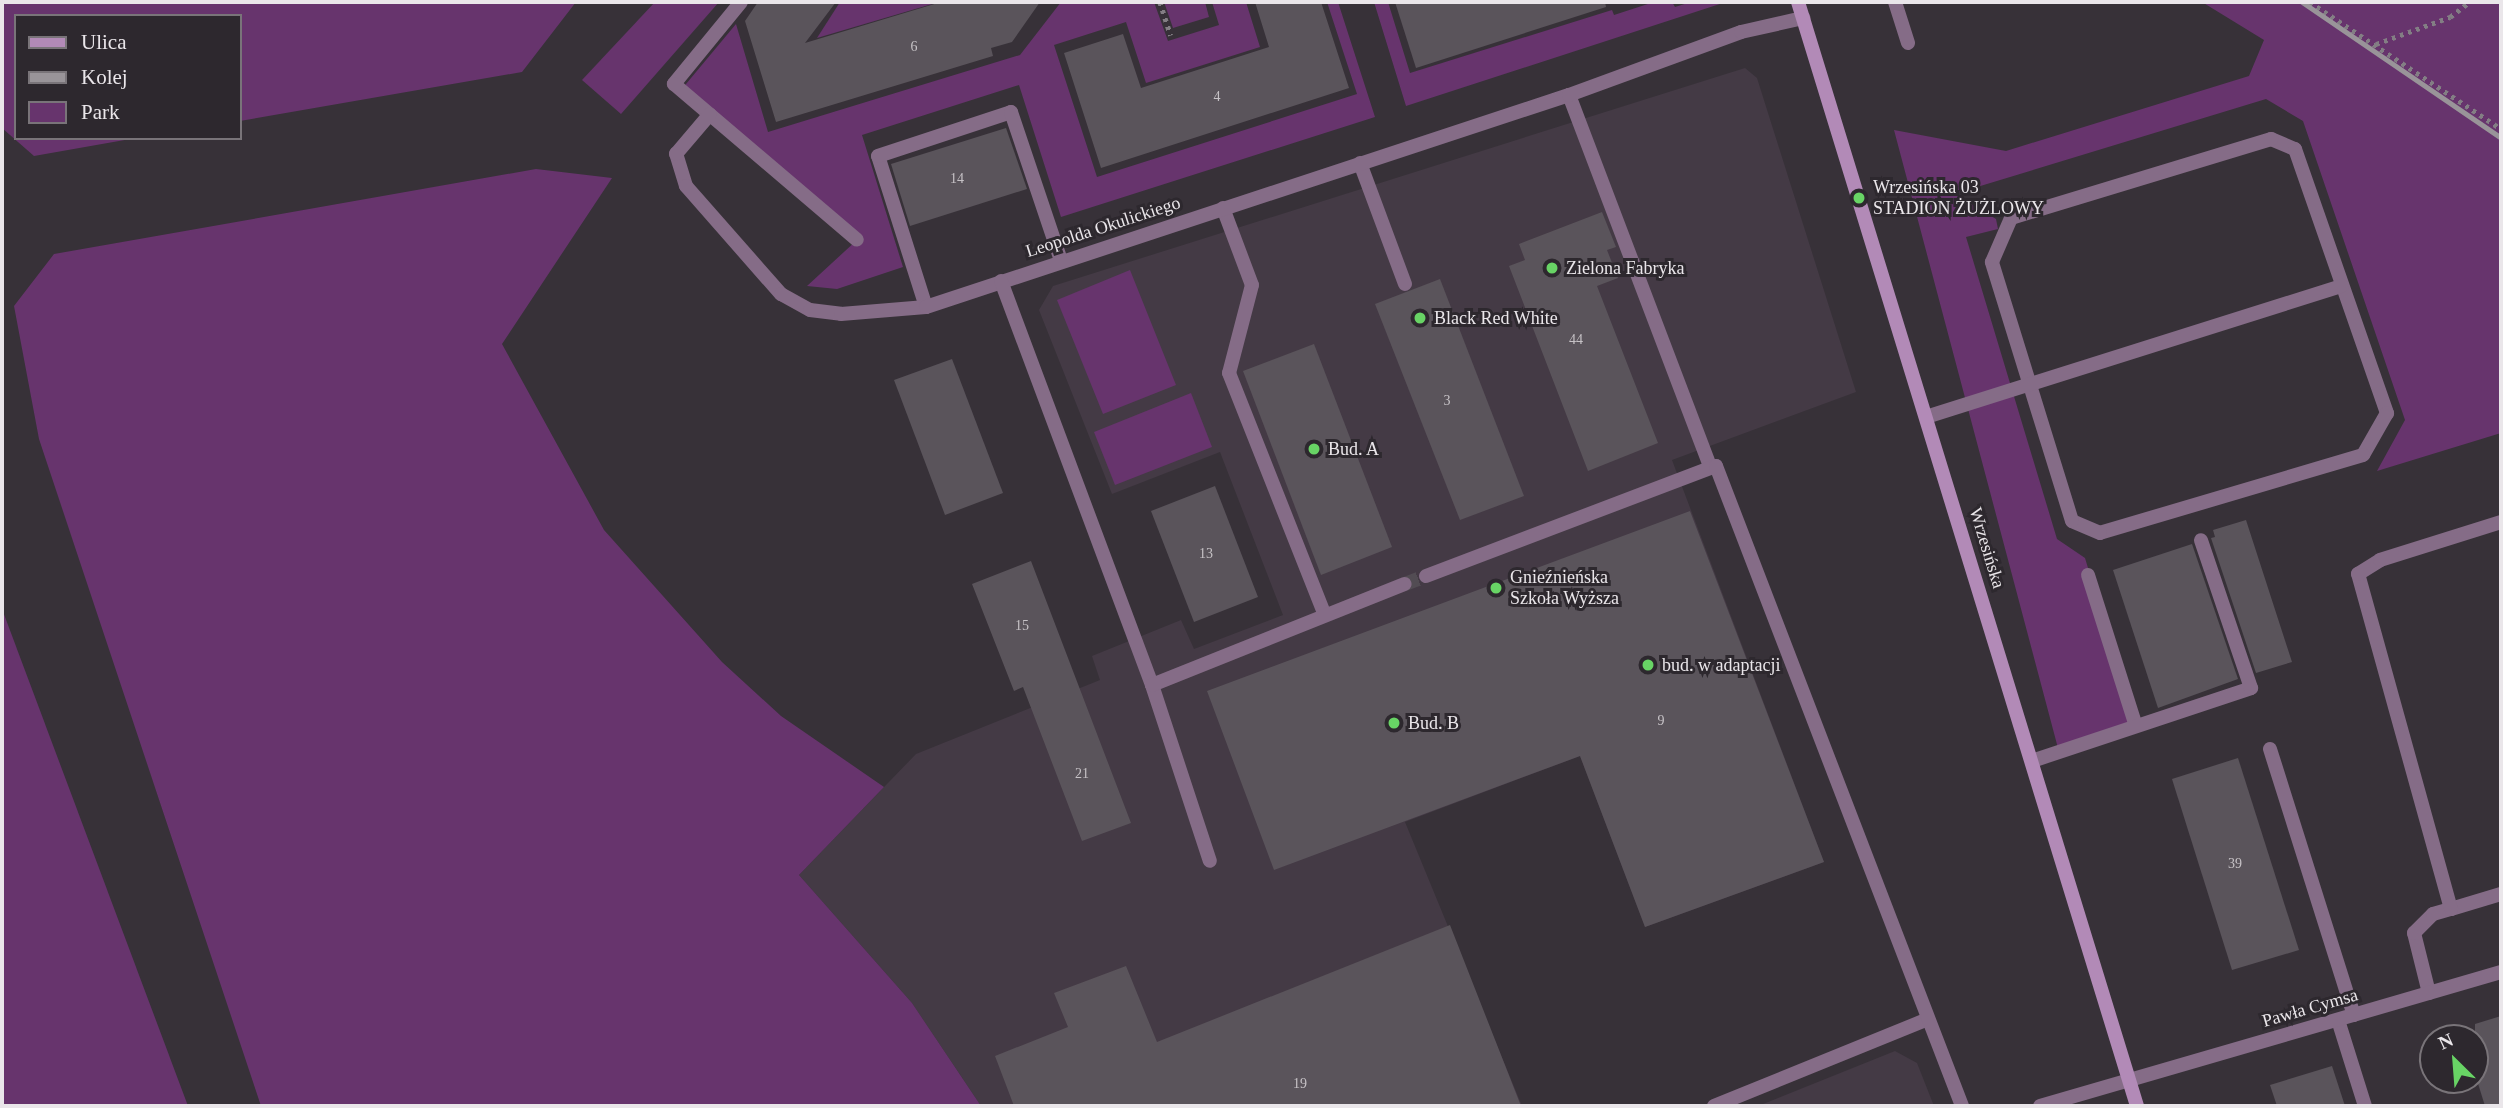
<!DOCTYPE html>
<html>
<head>
<meta charset="utf-8">
<style>
  body { margin:0 }
  #map { position:relative; width:2503px; height:1108px; overflow:hidden; background:#373138; font-family:Georgia,serif }
  div>[style] { position:absolute }
  .built>* { inset:0; background:#443a45 }
  .green>* { inset:0; background:#67346d }
  .building>* { inset:0; background:#5a545b }
  .street-tunnel>* { height:14px; margin-top:-7px; transform-origin:0; background:repeating-linear-gradient(90deg,#524c53 0 14px,transparent 0 21px) }
  .path>* { height:4.5px; margin-top:-2.25px; transform-origin:0; background:repeating-linear-gradient(90deg,#837e84 0 3.5px,transparent 0 8.5px) }
  .lane>* { height:14px; margin:-7px; padding:0 7px; transform-origin:7px; border-radius:7px; background:#856c87 }
  .street>* { height:14px; margin:-7px; padding:0 7px; transform-origin:7px; border-radius:7px; background:#856c87 }
  .secondary>* { height:14px; margin:-7px; padding:0 7px; transform-origin:7px; border-radius:7px; background:#b28ab7 }
  .rail>* { height:5px; margin:-2.5px; padding:0 2.5px; transform-origin:2.5px; border-radius:2.5px; background:#999499 }
  .dots>* { width:19px; height:19px; translate:-50% -50%; box-sizing:border-box; border:4px solid #2d282e; border-radius:50% }
  span { translate:-50% -50%; white-space:nowrap; text-align:center; line-height:1.15; -webkit-text-stroke:6px #2d282e; paint-order:stroke }
  .number-label { font-size:14px; color:#c6c2c6 }
  .number-label span { -webkit-text-stroke-width:0 }
  .poi-label { font-size:18px; color:#eae6ea }
  .left { translate:0 -50%; text-align:left }
  .street-label { font-size:18px; color:#eae6ea }
  .frame { position:absolute; inset:0; border:4px solid #eae6ea; pointer-events:none }
  .legend { position:absolute; left:14px; top:14px; width:228px; height:126px; box-sizing:border-box; background:#2d282e; border:2px solid #797479; margin:0; padding:9px 12px; list-style:none; font-size:21px; color:#eae6ea }
  .legend li { display:flex; align-items:center; gap:14px; height:35px }
  .legend b { width:35px; border:2px solid #797479 }
  .north { position:absolute; left:2419px; top:1024px; width:70px; height:70px; box-sizing:border-box; background:#2d282e; border:2px solid #797479; border-radius:50%; rotate:335deg; font-size:19px; font-weight:700; line-height:28px; text-align:center; color:#eae6ea }
  .north::after { content:''; display:block; margin:auto; width:24px; height:32px; background:#68d465; clip-path:polygon(50% 0,100% 100%,50% 72%,0 100%) }
</style>
</head>
<body>
<div id="map">
  <div class="built">
    <div style="clip-path:polygon(1745px 68px,1757px 78px,1856px 392px,1672px 460px,1824px 862px,1645px 927px,1580px 756px,1405px 822px,1522px 1106px,981px 1106px,912px 1003px,799px 875px,916px 754px,1100px 680px,1092px 656px,1181px 620px,1194px 649px,1283px 615px,1220px 452px,1112px 494px,1039px 310px,1053px 286px)"></div>
    <div style="clip-path:polygon(1895px 1051px,1917px 1063px,1934px 1106px,1758px 1106px)"></div>
  </div>
  <div class="green">
    <div style="clip-path:polygon(2px 2px,576px 2px,522px 72px,240px 121px,240px 16px,16px 16px,16px 138px,136px 138px,34px 156px,2px 128px)"></div>
    <div style="clip-path:polygon(655px 2px,719px 2px,621px 114px,582px 80px)"></div>
    <div style="clip-path:polygon(840px 2px,939px 2px,817px 38px)"></div>
    <div style="clip-path:polygon(1061px 2px,1154px 2px,1168px 41px,1219px 25px,1212px 2px,1246px 2px,1260px 47px,1146px 83px,1126px 22px,1054px 45px,1097px 177px,1357px 94px,1327px 2px,1338px 2px,1375px 117px,1061px 217px,1019px 85px,862px 135px,903px 267px,837px 289px,807px 286px,857px 240px,681px 90px,736px 24px,768px 132px,1020px 55px)"></div>
    <div style="clip-path:polygon(1164px 2px,1205px 2px,1209px 17px,1173px 28px)"></div>
    <div style="clip-path:polygon(1374px 2px,1388px 2px,1410px 73px,1612px 10px,1614px 15px,1654px 2px,1672px 2px,1675px 7px,1691px 2px,1726px 2px,1406px 106px)"></div>
    <div style="clip-path:polygon(2202px 2px,2501px 2px,2501px 433px,2377px 471px,2405px 420px,2303px 121px,2266px 99px,1954px 194px,1996px 219px,1998px 229px,1966px 237px,2057px 539px,2085px 558px,2136px 726px,2059px 752px,1894px 130px,2006px 151px,2249px 76px,2264px 40px)"></div>
    <div style="clip-path:polygon(536px 169px,612px 178px,502px 344px,604px 530px,722px 662px,781px 716px,884px 787px,799px 875px,912px 1003px,981px 1106px,261px 1106px,39px 439px,14px 306px,54px 254px)"></div>
    <div style="clip-path:polygon(1130px 270px,1176px 385px,1103px 414px,1057px 300px)"></div>
    <div style="clip-path:polygon(1191px 393px,1212px 447px,1115px 485px,1094px 432px)"></div>
    <div style="clip-path:polygon(2px 609px,188px 1106px,2px 1106px)"></div>
  </div>
  <div class="building">
    <div style="clip-path:polygon(758px 2px,836px 2px,805px 43px,941px 2px,1040px 2px,1012px 42px,991px 48px,993px 56px,776px 122px,745px 21px)"></div>
    <div style="clip-path:polygon(1255px 2px,1321px 2px,1349px 88px,1101px 168px,1064px 53px,1123px 34px,1141px 88px,1269px 47px)"></div>
    <div style="clip-path:polygon(1395px 2px,1605px 2px,1606px 7px,1416px 68px)"></div>
    <div style="clip-path:polygon(1006px 128px,1027px 189px,910px 226px,891px 164px)"></div>
    <div style="clip-path:polygon(1602px 212px,1616px 247px,1607px 250px,1618px 278px,1597px 286px,1658px 443px,1588px 471px,1509px 266px,1525px 260px,1519px 244px)"></div>
    <div style="clip-path:polygon(1440px 279px,1524px 496px,1460px 520px,1375px 304px)"></div>
    <div style="clip-path:polygon(1314px 344px,1392px 547px,1321px 575px,1243px 371px)"></div>
    <div style="clip-path:polygon(952px 359px,1003px 493px,945px 515px,894px 380px)"></div>
    <div style="clip-path:polygon(1215px 486px,1258px 597px,1194px 622px,1151px 511px)"></div>
    <div style="clip-path:polygon(1690px 511px,1824px 862px,1645px 927px,1580px 756px,1274px 870px,1207px 691px)"></div>
    <div style="clip-path:polygon(2246px 520px,2292px 662px,2256px 673px,2211px 538px,2215px 537px,2213px 530px)"></div>
    <div style="clip-path:polygon(2192px 544px,2238px 679px,2158px 708px,2113px 570px)"></div>
    <div style="clip-path:polygon(1031px 561px,1131px 823px,1082px 841px,1023px 687px,1014px 691px,972px 584px)"></div>
    <div style="clip-path:polygon(2238px 758px,2299px 950px,2232px 970px,2172px 779px)"></div>
    <div style="clip-path:polygon(1450px 925px,1521px 1106px,1014px 1106px,995px 1056px,1068px 1027px,1054px 993px,1126px 966px,1157px 1042px)"></div>
    <div style="clip-path:polygon(2501px 1016px,2501px 1106px,2485px 1106px,2475px 1074px,2475px 1024px)"></div>
    <div style="clip-path:polygon(2332px 1066px,2345px 1106px,2277px 1106px,2270px 1085px)"></div>
  </div>
  <div class="street-tunnel">
    <div style="left:1405px;top:584px;width:22px;rotate:-21deg"></div>
  </div>
  <div class="path">
    <div style="left:1160px;top:2px;width:35px;rotate:72deg"></div>
    <div style="left:2310px;top:2px;width:229px;rotate:33.6deg"></div>
    <div style="left:2376px;top:44px;width:79px;rotate:-20deg"></div>
    <div style="left:2450px;top:17px;width:24px;rotate:-38deg"></div>
  </div>
  <div class="lane">
    <div style="left:741px;top:2px;width:106px;rotate:129.3deg"></div>
    <div style="left:674px;top:84px;width:240px;rotate:40.4deg"></div>
    <div style="left:1895px;top:2px;width:43px;rotate:72.4deg"></div>
    <div style="left:1569px;top:95px;width:398px;rotate:69.2deg"></div>
    <div style="left:2271px;top:139px;width:26px;rotate:23deg"></div>
    <div style="left:2295px;top:149px;width:280px;rotate:70.8deg"></div>
    <div style="left:2387px;top:413px;width:48px;rotate:119.7deg"></div>
    <div style="left:2363px;top:455px;width:274px;rotate:163.5deg"></div>
    <div style="left:2100px;top:533px;width:30px;rotate:-157deg"></div>
    <div style="left:2072px;top:521px;width:271px;rotate:-107.2deg"></div>
    <div style="left:1992px;top:262px;width:48px;rotate:-66.6deg"></div>
    <div style="left:2011px;top:218px;width:272px;rotate:-16.9deg"></div>
    <div style="left:1360px;top:163px;width:129px;rotate:69.6deg"></div>
    <div style="left:686px;top:186px;width:34px;rotate:-107deg"></div>
    <div style="left:676px;top:154px;width:52px;rotate:-49.6deg"></div>
    <div style="left:1223px;top:208px;width:82px;rotate:69.4deg"></div>
    <div style="left:1252px;top:285px;width:91px;rotate:104.6deg"></div>
    <div style="left:1229px;top:373px;width:260px;rotate:68.4deg"></div>
    <div style="left:926px;top:307px;width:158px;rotate:-107.6deg"></div>
    <div style="left:878px;top:156px;width:140px;rotate:-18.3deg"></div>
    <div style="left:1011px;top:112px;width:157px;rotate:71.4deg"></div>
    <div style="left:1926px;top:417px;width:436px;rotate:-17.5deg"></div>
    <div style="left:2088px;top:575px;width:158px;rotate:72.4deg"></div>
    <div style="left:1152px;top:685px;width:185px;rotate:71.8deg"></div>
    <div style="left:2270px;top:749px;width:279px;rotate:72.5deg"></div>
    <div style="left:2032px;top:761px;width:231px;rotate:-18.4deg"></div>
    <div style="left:2251px;top:688px;width:156px;rotate:-108.7deg"></div>
    <div style="left:2451px;top:909px;width:52px;rotate:-16.7deg"></div>
    <div style="left:2429px;top:993px;width:62px;rotate:-104deg"></div>
    <div style="left:2414px;top:933px;width:27px;rotate:-45deg"></div>
    <div style="left:2433px;top:914px;width:19px;rotate:-16deg"></div>
    <div style="left:2451px;top:909px;width:348px;rotate:-105.5deg"></div>
    <div style="left:2358px;top:574px;width:26px;rotate:-32deg"></div>
    <div style="left:2380px;top:560px;width:127px;rotate:-17.4deg"></div>
    <div style="left:2338px;top:1020px;width:90px;rotate:72.6deg"></div>
    <div style="left:1714px;top:1106px;width:231px;rotate:-22.1deg"></div>
  </div>
  <div class="street">
    <div style="left:686px;top:186px;width:144px;rotate:48.7deg"></div>
    <div style="left:781px;top:294px;width:33px;rotate:29deg"></div>
    <div style="left:810px;top:310px;width:31px;rotate:7deg"></div>
    <div style="left:841px;top:314px;width:85px;rotate:-4.7deg"></div>
    <div style="left:926px;top:307px;width:677px;rotate:-18.25deg"></div>
    <div style="left:1569px;top:95px;width:183px;rotate:-20.1deg"></div>
    <div style="left:1741px;top:32px;width:64px;rotate:-12.7deg"></div>
    <div style="left:1001px;top:281px;width:431px;rotate:69.5deg"></div>
    <div style="left:1152px;top:685px;width:272px;rotate:-21.8deg"></div>
    <div style="left:1426px;top:576px;width:310px;rotate:-20.8deg"></div>
    <div style="left:1716px;top:466px;width:686px;rotate:68.97deg"></div>
    <div style="left:2040px;top:1106px;width:480px;rotate:-16.2deg"></div>
  </div>
  <div class="secondary">
    <div style="left:1798px;top:2px;width:1155px;rotate:72.93deg"></div>
  </div>
  <div class="rail">
    <div style="left:2302px;top:2px;width:241px;rotate:34.3deg"></div>
  </div>
  <div class="dots">
    <div style="left:1859px;top:198px;background:#68d465"></div>
    <div style="left:1552px;top:268px;background:#68d465"></div>
    <div style="left:1420px;top:318px;background:#68d465"></div>
    <div style="left:1314px;top:449px;background:#68d465"></div>
    <div style="left:1496px;top:588px;background:#68d465"></div>
    <div style="left:1648px;top:665px;background:#68d465"></div>
    <div style="left:1394px;top:723px;background:#68d465"></div>
  </div>
  <div class="number-label">
    <span style="left:914px;top:47px">6</span>
    <span style="left:1217px;top:97px">4</span>
    <span style="left:957px;top:179px">14</span>
    <span style="left:1576px;top:340px">44</span>
    <span style="left:1447px;top:401px">3</span>
    <span style="left:1206px;top:554px">13</span>
    <span style="left:1022px;top:626px">15</span>
    <span style="left:1661px;top:721px">9</span>
    <span style="left:1082px;top:774px">21</span>
    <span style="left:2235px;top:864px">39</span>
    <span style="left:1300px;top:1084px">19</span>
  </div>
  <div class="poi-label">
    <span class="left" style="left:1873px;top:198px">Wrzesińska 03<br>STADION ŻUŻLOWY</span>
    <span class="left" style="left:1566px;top:268px">Zielona Fabryka</span>
    <span class="left" style="left:1434px;top:318px">Black Red White</span>
    <span class="left" style="left:1328px;top:449px">Bud. A</span>
    <span class="left" style="left:1510px;top:588px">Gnieźnieńska<br>Szkoła Wyższa</span>
    <span class="left" style="left:1662px;top:665px">bud. w adaptacji</span>
    <span class="left" style="left:1408px;top:723px">Bud. B</span>
  </div>
  <div class="street-label">
    <span style="left:1103px;top:227px;rotate:-18deg">Leopolda Okulickiego</span>
    <span style="left:1987px;top:548px;rotate:73deg">Wrzesińska</span>
    <span style="left:2310px;top:1008px;rotate:-16deg">Pawła Cymsa</span>
  </div>
  <div class="frame"></div>
  <ul class="legend">
  <li><b style="height:9px;background:#b28ab7"></b>Ulica</li>
  <li><b style="height:9px;background:#999499"></b>Kolej</li>
  <li><b style="height:19px;background:#67346d"></b>Park</li>
  </ul>
  <div class="north">N</div>
</div>
</body>
</html>
